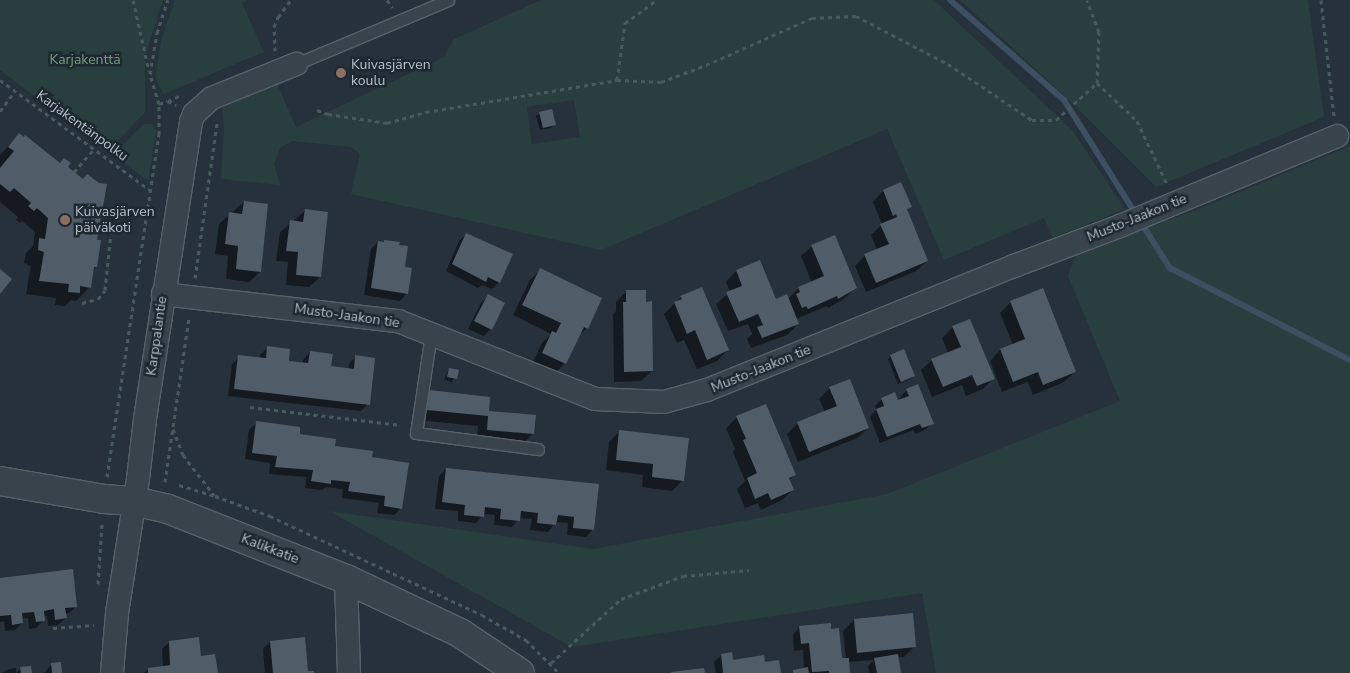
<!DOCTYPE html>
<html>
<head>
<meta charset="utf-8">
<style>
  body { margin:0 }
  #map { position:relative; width:1350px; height:673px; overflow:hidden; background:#26313c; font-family:"Nunito Sans",sans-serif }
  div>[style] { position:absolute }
  .green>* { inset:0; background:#293e3e }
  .shadow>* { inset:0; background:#0007 }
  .stream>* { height:6px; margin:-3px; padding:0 3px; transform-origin:3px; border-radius:3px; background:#3d5063 }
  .building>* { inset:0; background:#515c69 }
  .path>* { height:3px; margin-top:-1.5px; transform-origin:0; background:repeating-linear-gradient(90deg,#485b5c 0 4px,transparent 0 8px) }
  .roads { filter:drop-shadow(1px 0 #57616a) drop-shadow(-1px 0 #57616a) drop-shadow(0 1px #57616a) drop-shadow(0 -1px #57616a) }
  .service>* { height:11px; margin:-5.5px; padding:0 5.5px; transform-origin:5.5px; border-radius:5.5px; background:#39434c }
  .minor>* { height:22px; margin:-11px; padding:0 11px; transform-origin:11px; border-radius:11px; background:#39434c }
  .tertiary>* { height:28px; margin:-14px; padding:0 14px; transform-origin:14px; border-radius:14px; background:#39434c }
  .dots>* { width:14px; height:14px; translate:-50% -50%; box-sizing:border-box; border:2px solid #1e2831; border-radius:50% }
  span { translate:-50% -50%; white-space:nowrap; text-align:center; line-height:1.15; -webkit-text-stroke:5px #1e2831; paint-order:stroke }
  .park-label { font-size:14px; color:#759b7b }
  .poi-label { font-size:14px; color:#b5bec7 }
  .left { translate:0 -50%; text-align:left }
  .street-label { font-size:14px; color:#b5bec7 }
</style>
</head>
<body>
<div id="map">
  <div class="green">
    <div style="clip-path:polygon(0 0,163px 0,145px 56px,145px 112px,115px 144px,102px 148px,0 70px)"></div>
    <div style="clip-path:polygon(175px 0,247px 0,242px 3px,264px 52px,164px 94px,157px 83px,156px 72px,162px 37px)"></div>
    <div style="clip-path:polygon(evenodd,541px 0,934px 0,1073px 131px,1125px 209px,1053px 238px,1044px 218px,944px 260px,887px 129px,601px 250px,351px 194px,360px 154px,351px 147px,292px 141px,280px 148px,274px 164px,280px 185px,221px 179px,224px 126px,222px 106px,277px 84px,296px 127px,444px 57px,454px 39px,541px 0,574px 100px,580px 137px,532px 144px,527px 107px,574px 100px)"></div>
    <div style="clip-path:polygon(960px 0,1308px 0,1324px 117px,1156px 187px,1064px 95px)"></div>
    <div style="clip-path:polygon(144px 124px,152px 124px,156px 131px,149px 178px,147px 180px,115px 157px,114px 154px)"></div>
    <div style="clip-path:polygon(1350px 146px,1350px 673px,936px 673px,922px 593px,572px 647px,329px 511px,593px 549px,887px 494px,1120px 401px,1068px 276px,1072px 263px,1079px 252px,1194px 211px)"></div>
  </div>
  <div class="shadow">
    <div style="clip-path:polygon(540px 113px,554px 125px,551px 128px,540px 130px,536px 116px)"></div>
    <div style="clip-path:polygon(19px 135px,59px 165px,67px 167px,96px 241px,96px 267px,92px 271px,90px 287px,76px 301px,71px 300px,65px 306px,55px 305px,56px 298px,26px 294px,31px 266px,24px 263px,26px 253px,33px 246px,35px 232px,22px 221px,20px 223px,16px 220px,18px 217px,0 202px,0 155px)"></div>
    <div style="clip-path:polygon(901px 184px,910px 207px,906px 211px,927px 261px,916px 271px,866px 292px,855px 266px,865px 255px,877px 250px,871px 235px,882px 224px,873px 202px,883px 191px)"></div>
    <div style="clip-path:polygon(244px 202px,260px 272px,249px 282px,226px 279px,228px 256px,215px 254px,219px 224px)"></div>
    <div style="clip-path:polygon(305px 211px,320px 277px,309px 287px,286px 285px,288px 262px,276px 261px,280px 232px)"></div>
    <div style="clip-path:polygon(467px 234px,499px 282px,492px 289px,482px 285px,478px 288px,446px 271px,459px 241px)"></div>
    <div style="clip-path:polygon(378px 242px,403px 268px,407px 293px,400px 301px,364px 295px,371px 249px)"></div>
    <div style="clip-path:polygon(812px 246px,856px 287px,845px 298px,828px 308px,827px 306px,796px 319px,798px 324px,787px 335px,751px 348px,747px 339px,752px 334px,748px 324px,728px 331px,716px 304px,730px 292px,726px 282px,736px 271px,760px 262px,775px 300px,788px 299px,799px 288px,812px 283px,801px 256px)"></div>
    <div style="clip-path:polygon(540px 270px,587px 328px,577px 337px,565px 363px,554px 374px,532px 364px,542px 343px,551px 334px,513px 315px,530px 280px)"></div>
    <div style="clip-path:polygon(626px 292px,652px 371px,641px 381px,614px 382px,613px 314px,616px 311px,616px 302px)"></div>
    <div style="clip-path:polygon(488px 296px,491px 329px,484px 336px,468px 329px,481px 303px)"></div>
    <div style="clip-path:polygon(681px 297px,728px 350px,717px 361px,697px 369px,684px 340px,677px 343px,664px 314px)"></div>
    <div style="clip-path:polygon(1011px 302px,1075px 372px,1064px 382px,1033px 395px,1028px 382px,1002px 392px,990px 361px,1000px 350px,1013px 345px,1000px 313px)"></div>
    <div style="clip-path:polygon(953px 327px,994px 378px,983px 389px,966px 396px,962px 385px,932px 397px,921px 370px,932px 360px,948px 353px,942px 338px)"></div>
    <div style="clip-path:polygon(267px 348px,287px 362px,302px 364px,303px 360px,310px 352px,330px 367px,348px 369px,349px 364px,356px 356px,368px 404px,361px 411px,228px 396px,232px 364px,239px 357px,260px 359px,260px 355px)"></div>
    <div style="clip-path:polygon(891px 356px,914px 376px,911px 379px,898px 384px,888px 359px)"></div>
    <div style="clip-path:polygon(449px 369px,457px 371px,452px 382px,444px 380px)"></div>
    <div style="clip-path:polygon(830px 388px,868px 428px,857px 438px,798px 462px,787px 434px,797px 424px,825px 412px,819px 399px)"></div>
    <div style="clip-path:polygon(907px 390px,932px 423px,925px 430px,915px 434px,913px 430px,880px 443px,870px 417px,876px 410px,875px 406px,882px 399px,901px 400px,900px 397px)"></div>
    <div style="clip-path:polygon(429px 392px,488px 412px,534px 416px,532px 434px,522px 445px,477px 440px,478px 426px,417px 420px,419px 402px)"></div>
    <div style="clip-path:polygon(737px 417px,795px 475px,789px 480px,793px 490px,782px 500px,761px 510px,758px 503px,745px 508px,737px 489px,745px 481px,733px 452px,735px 449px,726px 428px)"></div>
    <div style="clip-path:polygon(257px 422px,370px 459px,401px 508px,394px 515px,377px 513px,379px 503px,342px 498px,343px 489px,326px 487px,322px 490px,305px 488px,306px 477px,269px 474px,270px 463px,245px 459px,249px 430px)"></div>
    <div style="clip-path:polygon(620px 431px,683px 480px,672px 491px,642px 487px,643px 475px,606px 470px,609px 442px)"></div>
    <div style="clip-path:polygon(446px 469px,598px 485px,593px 529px,586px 537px,567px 535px,568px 523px,556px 522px,548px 532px,530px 530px,532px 519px,519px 518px,512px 527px,494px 525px,495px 515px,483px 514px,476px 523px,458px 521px,458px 511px,435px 509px,439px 476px)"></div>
    <div style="clip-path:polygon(0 579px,76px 606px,69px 613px,65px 614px,66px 618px,58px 625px,48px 626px,47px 616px,43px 616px,43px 621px,36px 628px,29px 629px,28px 618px,21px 619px,22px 623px,15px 630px,5px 631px,4px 621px,0 622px)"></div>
    <div style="clip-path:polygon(854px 620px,915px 646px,904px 657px,897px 657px,900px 673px,869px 673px,868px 666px,874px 660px,848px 662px,849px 673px,792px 673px,804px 669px,803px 650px,794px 651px,793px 634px,800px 627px,830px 630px,841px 660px,846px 659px,843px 631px)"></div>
    <div style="clip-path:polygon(170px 642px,200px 658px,217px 673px,144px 673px,148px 669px,163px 667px,162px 649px)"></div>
    <div style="clip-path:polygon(270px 642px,307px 673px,313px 673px,265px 673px,263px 649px)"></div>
    <div style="clip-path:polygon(722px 655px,732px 661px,764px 663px,779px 673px,716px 673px,714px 662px)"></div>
    <div style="clip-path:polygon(51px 665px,61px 673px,44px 673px)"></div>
    <div style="clip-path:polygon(16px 668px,16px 673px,21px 668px,31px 673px,2px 673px,6px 670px)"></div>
  </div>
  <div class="stream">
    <div style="left:950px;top:0;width:152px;rotate:41.3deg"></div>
    <div style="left:1064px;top:100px;width:199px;rotate:57.8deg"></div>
    <div style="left:1170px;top:268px;width:202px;rotate:27.1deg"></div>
  </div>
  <div class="building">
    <div style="clip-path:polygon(552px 109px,556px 125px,543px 128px,539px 112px)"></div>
    <div style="clip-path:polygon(19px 133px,24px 137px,25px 135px,60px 163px,64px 158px,71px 163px,68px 167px,83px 179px,87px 174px,99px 183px,107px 184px,97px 240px,101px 240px,97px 267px,94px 267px,91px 288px,80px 286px,80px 293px,68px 292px,69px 284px,39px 281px,44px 252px,38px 250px,39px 238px,45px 239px,48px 218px,37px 208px,34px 211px,28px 206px,31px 203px,14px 188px,10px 192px,0 184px,0 168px,14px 151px,8px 147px)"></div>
    <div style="clip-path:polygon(901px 182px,912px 207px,907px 209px,928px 261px,876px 283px,864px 254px,889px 244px,880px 224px,897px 217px,896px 214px,893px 216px,883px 190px)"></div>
    <div style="clip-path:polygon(244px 201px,268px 204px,261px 272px,236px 269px,238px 246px,225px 244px,229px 212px,242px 214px)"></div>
    <div style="clip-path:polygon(305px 209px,328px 212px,321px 277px,296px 275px,298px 252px,286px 251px,290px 220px,303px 222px)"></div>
    <div style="clip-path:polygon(466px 233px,513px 254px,500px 283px,488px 277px,486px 282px,452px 264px)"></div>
    <div style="clip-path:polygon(835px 235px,857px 288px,838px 299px,837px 296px,808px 309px,806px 306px,802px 308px,796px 294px,800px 292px,798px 287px,824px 276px,811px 245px)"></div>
    <div style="clip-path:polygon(384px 240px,400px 242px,399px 245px,408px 246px,405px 267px,412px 268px,408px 294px,371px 288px,378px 241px,384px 242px)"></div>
    <div style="clip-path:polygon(760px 260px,776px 299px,787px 294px,799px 324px,762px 338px,757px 327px,763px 325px,758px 314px,739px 322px,726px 292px,742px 286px,736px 270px)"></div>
    <div style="clip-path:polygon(540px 268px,602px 298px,588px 329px,584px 327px,566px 364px,542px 353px,552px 331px,556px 333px,561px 323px,522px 305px)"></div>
    <div style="clip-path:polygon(0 269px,12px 279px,0 294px)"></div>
    <div style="clip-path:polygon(702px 287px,729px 350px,707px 360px,695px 330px,687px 334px,674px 302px,682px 299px,680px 296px)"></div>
    <div style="clip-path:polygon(1043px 288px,1076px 372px,1043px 385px,1038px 372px,1013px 382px,1000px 349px,1025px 339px,1010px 301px)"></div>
    <div style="clip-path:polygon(626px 290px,646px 290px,646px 302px,652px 301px,653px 371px,624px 372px,623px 302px,626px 302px)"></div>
    <div style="clip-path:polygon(488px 294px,505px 303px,492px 330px,474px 321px)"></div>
    <div style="clip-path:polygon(970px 319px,995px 379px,977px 386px,972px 375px,943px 387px,931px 359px,961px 347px,952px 326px)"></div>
    <div style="clip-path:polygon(267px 346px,290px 349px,289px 361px,308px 363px,310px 351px,333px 354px,331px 366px,354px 369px,355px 355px,375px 358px,370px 405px,234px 389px,238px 355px,266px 358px)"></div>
    <div style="clip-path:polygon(904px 349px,915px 376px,901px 382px,890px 355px)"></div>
    <div style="clip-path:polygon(449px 368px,459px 370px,457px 379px,447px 377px)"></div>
    <div style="clip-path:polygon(850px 379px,869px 428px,809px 452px,797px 422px,837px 406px,829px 387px)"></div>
    <div style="clip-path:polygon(918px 384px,934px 424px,922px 428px,920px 424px,887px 437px,876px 409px,884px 406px,881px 398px,895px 392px,898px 400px,909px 396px,906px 389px)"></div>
    <div style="clip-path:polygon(429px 390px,490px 397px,489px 411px,536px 415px,534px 434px,487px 430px,488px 416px,427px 410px)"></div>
    <div style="clip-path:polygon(766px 404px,796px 475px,789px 478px,794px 490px,771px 500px,768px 493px,755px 499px,747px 478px,757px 473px,743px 440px,746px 439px,736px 416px)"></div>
    <div style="clip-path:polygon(256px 421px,300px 427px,300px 434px,336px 439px,335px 446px,373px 451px,372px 457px,409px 463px,402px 509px,384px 506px,385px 496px,348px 491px,350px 482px,331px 480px,331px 484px,311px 481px,313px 470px,275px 467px,277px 456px,252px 453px)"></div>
    <div style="clip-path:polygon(619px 430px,689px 438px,684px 481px,652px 477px,653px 464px,616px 460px)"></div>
    <div style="clip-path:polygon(446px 468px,599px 484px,594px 530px,573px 528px,574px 517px,558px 515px,556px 525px,537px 523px,538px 513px,521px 511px,520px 521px,500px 519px,501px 509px,485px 507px,484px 517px,464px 515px,465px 505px,442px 502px)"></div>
    <div style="clip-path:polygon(73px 569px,77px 607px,65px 608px,67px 618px,55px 620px,54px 609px,44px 611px,45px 621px,36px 622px,34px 612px,22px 613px,23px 623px,12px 625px,11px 615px,0 616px,0 578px)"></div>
    <div style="clip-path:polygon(913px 613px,916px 647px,857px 653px,854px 619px)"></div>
    <div style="clip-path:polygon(831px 623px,831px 629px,839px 628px,842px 658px,849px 658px,850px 673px,829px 673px,829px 671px,812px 672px,809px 643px,801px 644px,799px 626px)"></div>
    <div style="clip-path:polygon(199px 637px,201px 656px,215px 654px,218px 673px,148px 673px,148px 668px,170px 665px,169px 641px)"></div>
    <div style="clip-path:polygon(305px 637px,308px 671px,314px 671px,314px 673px,273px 673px,270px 641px)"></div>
    <div style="clip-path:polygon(732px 652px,733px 660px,764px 655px,765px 662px,779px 660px,781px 673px,723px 673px,721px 654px)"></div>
    <div style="clip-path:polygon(898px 654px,901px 673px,877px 673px,874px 658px)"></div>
    <div style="clip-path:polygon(61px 662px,62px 673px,52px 673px,51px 663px)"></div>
    <div style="clip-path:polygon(31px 666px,32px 673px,21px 673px,20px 667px)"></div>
    <div style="clip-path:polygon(808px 667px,809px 673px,793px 673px,793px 670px)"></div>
    <div style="clip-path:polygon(704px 668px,705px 673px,671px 673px,671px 672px)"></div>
  </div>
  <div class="path">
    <div style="left:133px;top:0;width:73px;rotate:77.3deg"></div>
    <div style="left:387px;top:0;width:9px;rotate:54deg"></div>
    <div style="left:1321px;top:0;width:117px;rotate:83.6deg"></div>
    <div style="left:275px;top:51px;width:24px;rotate:-92deg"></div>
    <div style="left:274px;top:27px;width:11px;rotate:-68deg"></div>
    <div style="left:278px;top:17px;width:21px;rotate:-53deg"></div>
    <div style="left:0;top:80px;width:186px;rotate:36.3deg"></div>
    <div style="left:617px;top:80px;width:58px;rotate:-82deg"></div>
    <div style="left:625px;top:23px;width:39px;rotate:-36deg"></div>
    <div style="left:1097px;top:83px;width:55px;rotate:43.5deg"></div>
    <div style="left:1137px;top:121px;width:70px;rotate:64.5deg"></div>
    <div style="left:168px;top:101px;width:14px;rotate:-25deg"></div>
    <div style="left:159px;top:104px;width:9px;rotate:-18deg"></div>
    <div style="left:168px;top:101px;width:9px;rotate:27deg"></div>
    <div style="left:317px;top:110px;width:12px;rotate:20deg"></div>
    <div style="left:328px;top:114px;width:60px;rotate:8.7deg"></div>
    <div style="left:387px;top:123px;width:41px;rotate:-15.8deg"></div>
    <div style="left:426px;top:112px;width:194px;rotate:-9.5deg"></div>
    <div style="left:617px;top:80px;width:44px;rotate:2.6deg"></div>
    <div style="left:661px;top:82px;width:48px;rotate:-20.7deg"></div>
    <div style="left:706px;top:65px;width:116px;rotate:-23.9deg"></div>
    <div style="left:812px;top:18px;width:44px;rotate:-2.6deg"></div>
    <div style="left:856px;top:16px;width:104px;rotate:27.6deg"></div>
    <div style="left:948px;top:64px;width:101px;rotate:33.7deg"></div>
    <div style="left:1032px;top:120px;width:24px"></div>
    <div style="left:1056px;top:120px;width:55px;rotate:-42.1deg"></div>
    <div style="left:1097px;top:83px;width:51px;rotate:-87.8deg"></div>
    <div style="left:1099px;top:32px;width:34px;rotate:-111deg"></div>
    <div style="left:0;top:111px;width:25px;rotate:-53deg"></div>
    <div style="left:74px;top:172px;width:30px;rotate:-49deg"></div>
    <div style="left:195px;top:278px;width:156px;rotate:-81.9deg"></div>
    <div style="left:82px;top:303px;width:16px;rotate:-14deg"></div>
    <div style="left:98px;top:299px;width:11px;rotate:-52deg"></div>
    <div style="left:105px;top:290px;width:58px;rotate:-84.1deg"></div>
    <div style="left:250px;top:407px;width:152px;rotate:6.8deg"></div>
    <div style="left:173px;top:429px;width:28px;rotate:69deg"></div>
    <div style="left:183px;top:455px;width:51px;rotate:52.2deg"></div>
    <div style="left:107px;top:477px;width:347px;rotate:-81.4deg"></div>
    <div style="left:159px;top:134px;width:30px;rotate:-90deg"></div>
    <div style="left:159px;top:104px;width:31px;rotate:-107deg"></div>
    <div style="left:150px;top:74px;width:42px;rotate:-80.3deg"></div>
    <div style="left:157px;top:33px;width:35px;rotate:-72deg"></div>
    <div style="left:165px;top:482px;width:167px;rotate:-81.7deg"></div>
    <div style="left:179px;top:485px;width:38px;rotate:17deg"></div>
    <div style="left:215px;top:496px;width:59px;rotate:20deg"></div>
    <div style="left:270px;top:516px;width:234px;rotate:25deg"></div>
    <div style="left:482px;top:615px;width:51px;rotate:29.6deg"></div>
    <div style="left:526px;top:640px;width:47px;rotate:45deg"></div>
    <div style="left:98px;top:584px;width:61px;rotate:-86.2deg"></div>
    <div style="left:53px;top:628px;width:41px;rotate:-4.2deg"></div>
    <div style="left:551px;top:663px;width:95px;rotate:-42.4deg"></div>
    <div style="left:621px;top:599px;width:66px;rotate:-20.4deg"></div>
    <div style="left:683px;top:576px;width:66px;rotate:-5.2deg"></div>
  </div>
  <div class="roads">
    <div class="service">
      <div style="left:296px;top:64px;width:165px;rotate:-22.8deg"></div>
      <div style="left:431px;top:334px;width:100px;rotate:98.6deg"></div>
      <div style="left:416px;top:433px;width:123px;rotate:7.5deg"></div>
    </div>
    <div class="minor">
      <div style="left:163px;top:294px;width:237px;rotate:6.6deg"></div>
      <div style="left:398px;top:321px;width:212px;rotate:21.6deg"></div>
      <div style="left:595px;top:399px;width:69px;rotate:2.5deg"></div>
      <div style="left:664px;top:402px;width:45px;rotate:-15.6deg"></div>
      <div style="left:707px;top:390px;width:331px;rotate:-22deg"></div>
      <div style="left:1014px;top:266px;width:113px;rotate:-20.7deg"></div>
      <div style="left:1120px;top:226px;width:235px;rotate:-22.5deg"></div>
      <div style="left:346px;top:579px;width:94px;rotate:88.2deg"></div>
      <div style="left:112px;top:673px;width:60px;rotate:-85.2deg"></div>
      <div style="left:117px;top:613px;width:136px;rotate:-81.1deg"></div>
      <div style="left:138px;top:479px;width:60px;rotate:-83.3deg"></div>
      <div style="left:145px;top:419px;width:301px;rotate:-81.2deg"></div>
      <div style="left:191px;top:122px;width:9px;rotate:-69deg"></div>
      <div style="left:194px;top:114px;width:24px;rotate:-42deg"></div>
      <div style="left:212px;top:98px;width:91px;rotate:-22deg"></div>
    </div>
    <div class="tertiary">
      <div style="left:0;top:481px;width:106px;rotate:9.8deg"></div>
      <div style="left:104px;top:499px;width:30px;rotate:4deg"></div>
      <div style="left:134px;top:501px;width:35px;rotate:13deg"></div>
      <div style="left:168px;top:509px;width:191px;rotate:21.5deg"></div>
      <div style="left:346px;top:579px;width:126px;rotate:25.3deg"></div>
      <div style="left:460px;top:633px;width:72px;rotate:33.7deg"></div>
    </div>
  </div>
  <div class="dots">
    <div style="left:341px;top:73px;background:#8d6e63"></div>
    <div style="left:65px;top:220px;background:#8d6e63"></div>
  </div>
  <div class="park-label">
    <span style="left:85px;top:60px">Karjakenttä</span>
  </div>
  <div class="poi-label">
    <span class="left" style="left:351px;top:73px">Kuivasjärven<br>koulu</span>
    <span class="left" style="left:75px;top:220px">Kuivasjärven<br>päiväkoti</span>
  </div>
  <div class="street-label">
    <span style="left:82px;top:126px;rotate:36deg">Karjakentänpolku</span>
    <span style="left:1137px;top:218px;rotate:-22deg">Musto-Jaakon tie</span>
    <span style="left:347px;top:316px;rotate:8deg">Musto-Jaakon tie</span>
    <span style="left:157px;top:336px;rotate:-82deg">Karppalantie</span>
    <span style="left:761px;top:369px;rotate:-22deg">Musto-Jaakon tie</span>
    <span style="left:270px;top:549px;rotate:21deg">Kalikkatie</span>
  </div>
</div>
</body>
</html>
